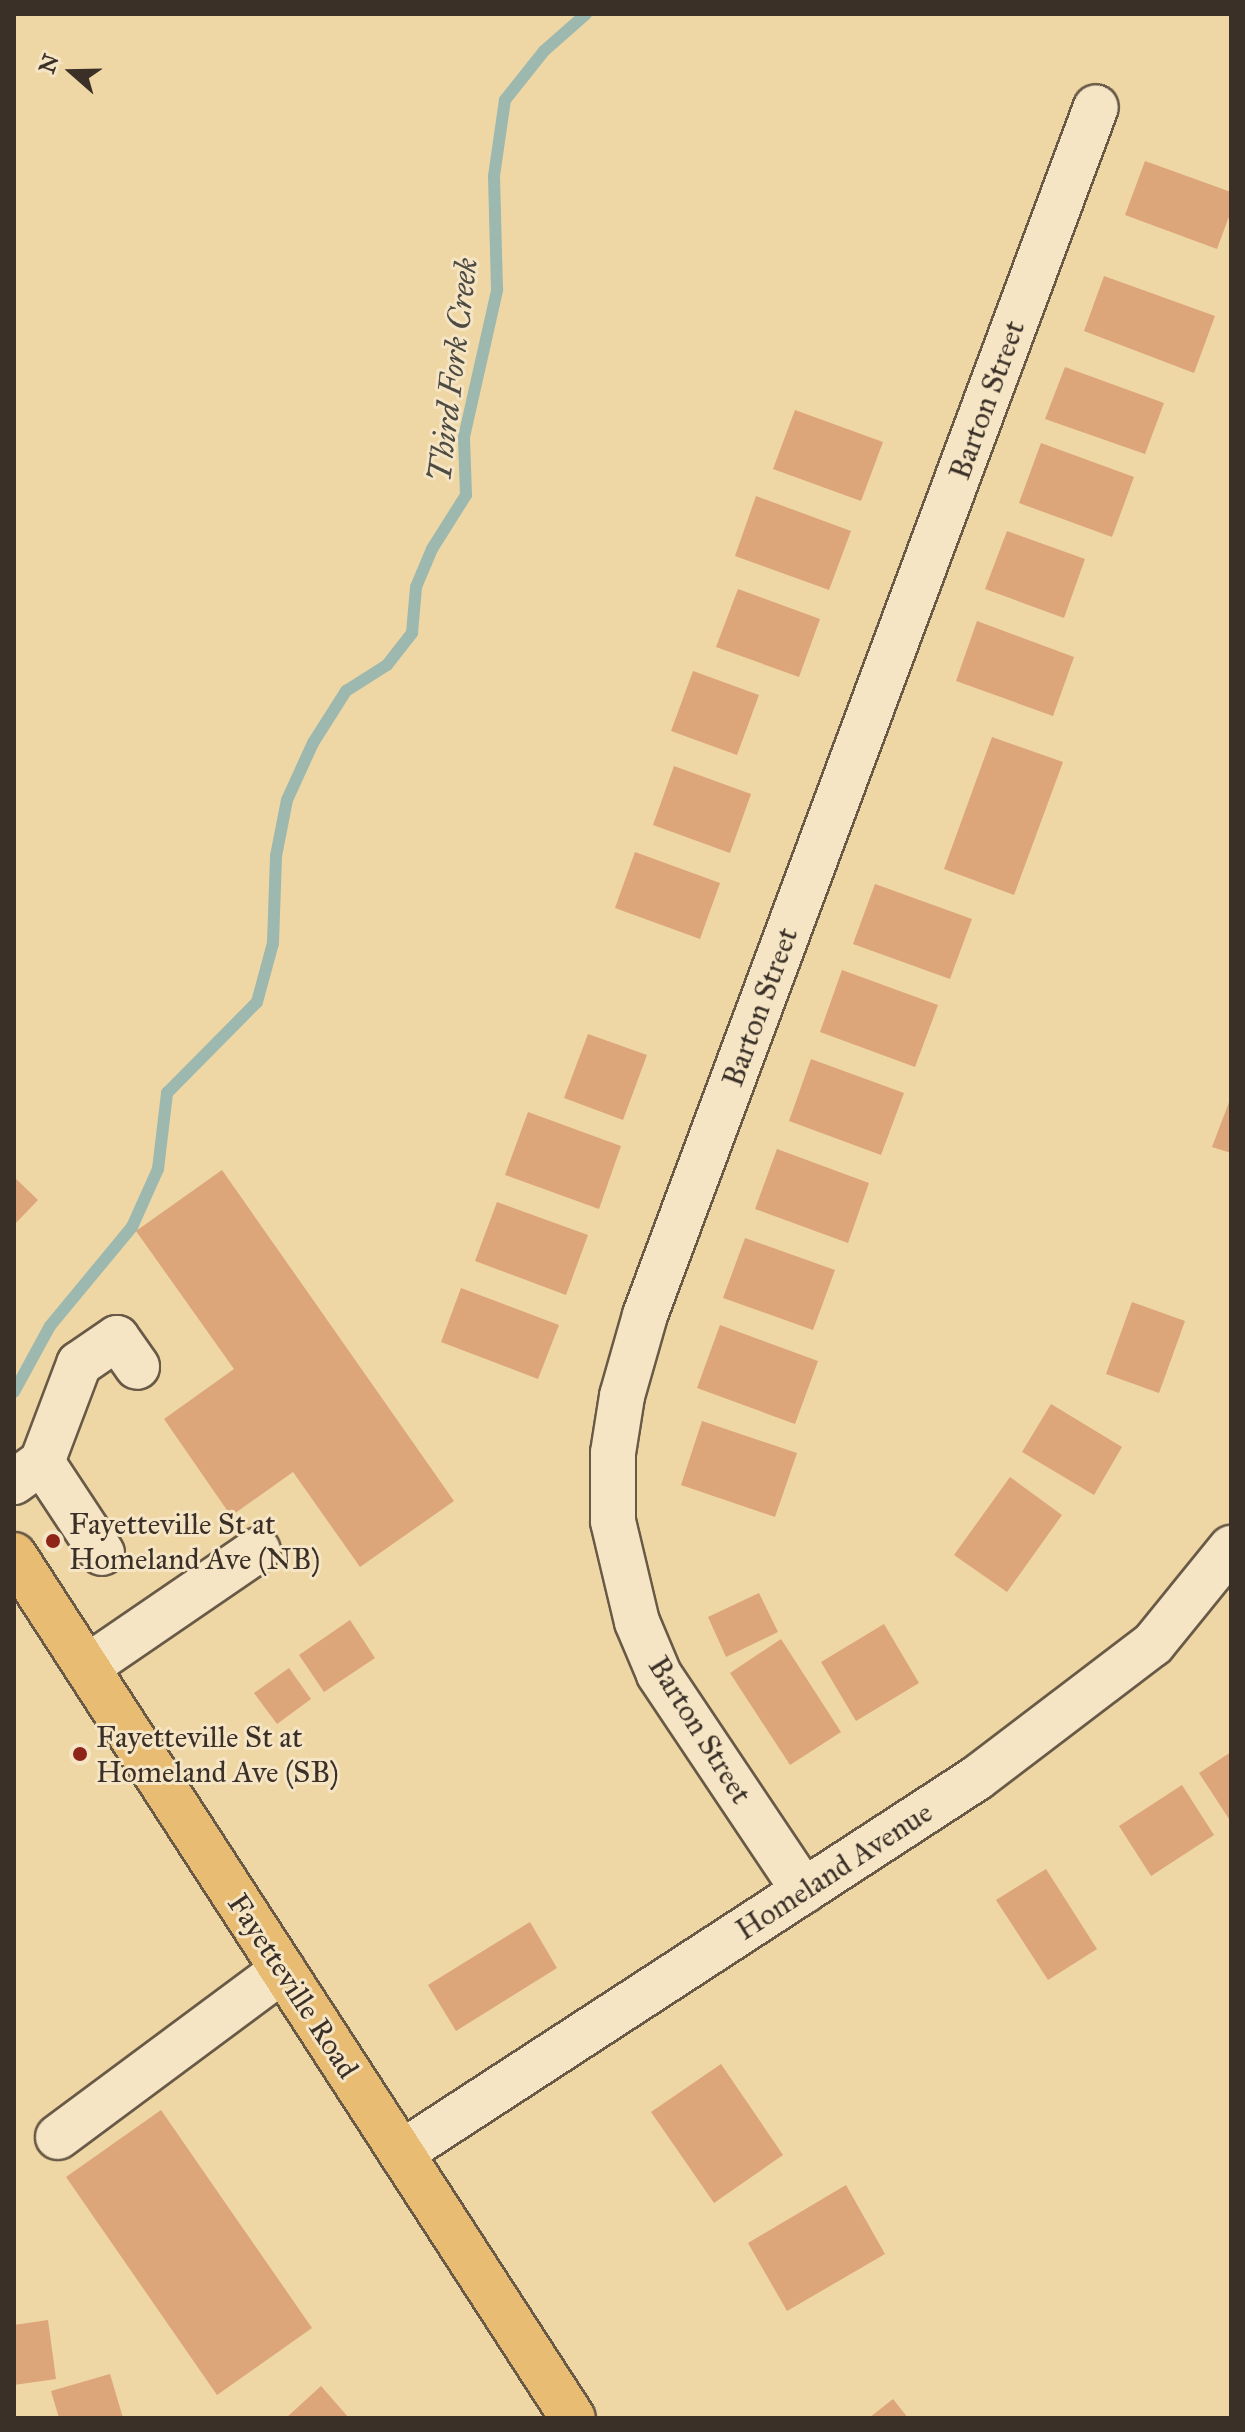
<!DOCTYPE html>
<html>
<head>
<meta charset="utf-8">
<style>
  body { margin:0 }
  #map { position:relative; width:1245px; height:2432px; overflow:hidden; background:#efd7a5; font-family:"IM FELL Great Primer",serif }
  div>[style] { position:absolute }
  .stream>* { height:12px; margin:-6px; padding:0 6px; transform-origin:6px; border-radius:6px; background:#9cb8af }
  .building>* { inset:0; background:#dca57a }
  .roads { filter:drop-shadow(2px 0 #685a47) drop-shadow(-2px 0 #685a47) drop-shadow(0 2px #685a47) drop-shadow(0 -2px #685a47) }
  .minor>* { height:44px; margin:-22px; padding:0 22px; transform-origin:22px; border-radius:22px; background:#f5e5c4 }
  .major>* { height:44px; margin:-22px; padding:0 22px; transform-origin:22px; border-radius:22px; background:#e8bc72 }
  .dots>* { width:22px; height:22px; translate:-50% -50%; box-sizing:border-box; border:4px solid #f5e5c4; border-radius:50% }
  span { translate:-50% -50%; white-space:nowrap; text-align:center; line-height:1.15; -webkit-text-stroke:6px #f5e5c4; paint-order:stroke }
  .street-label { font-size:30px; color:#3b3028 }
  .poi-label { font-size:30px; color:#3b3028 }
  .left { translate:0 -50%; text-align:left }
  .water-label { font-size:32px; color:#4e4b43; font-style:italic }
  .frame { position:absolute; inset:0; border:16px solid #3b3028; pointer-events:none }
  .north { position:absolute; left:32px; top:32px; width:80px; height:80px; -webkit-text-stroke:6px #f5e5c4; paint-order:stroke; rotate:290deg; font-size:22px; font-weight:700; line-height:32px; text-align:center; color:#3b3028 }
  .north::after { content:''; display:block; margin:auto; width:28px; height:36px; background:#3b3028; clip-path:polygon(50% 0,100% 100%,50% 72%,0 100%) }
</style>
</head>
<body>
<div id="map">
  <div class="stream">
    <div style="left:14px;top:1392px;width:75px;rotate:-61.4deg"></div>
    <div style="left:50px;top:1326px;width:129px;rotate:-50.4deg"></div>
    <div style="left:132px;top:1227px;width:64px;rotate:-65.9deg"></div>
    <div style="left:158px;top:1169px;width:77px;rotate:-83.2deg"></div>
    <div style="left:167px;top:1093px;width:128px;rotate:-45.3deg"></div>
    <div style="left:257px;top:1002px;width:61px;rotate:-74.8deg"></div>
    <div style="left:273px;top:943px;width:87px;rotate:-88deg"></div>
    <div style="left:276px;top:856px;width:57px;rotate:-78.9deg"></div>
    <div style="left:287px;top:800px;width:63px;rotate:-65.5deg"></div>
    <div style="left:313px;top:743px;width:62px;rotate:-57.6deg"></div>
    <div style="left:346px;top:691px;width:49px;rotate:-32.4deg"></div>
    <div style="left:387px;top:665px;width:41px;rotate:-52deg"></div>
    <div style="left:412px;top:633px;width:46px;rotate:-85deg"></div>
    <div style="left:416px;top:587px;width:41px;rotate:-67.2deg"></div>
    <div style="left:432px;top:549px;width:64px;rotate:-57.8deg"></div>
    <div style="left:466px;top:495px;width:58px;rotate:-92deg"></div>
    <div style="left:464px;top:437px;width:151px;rotate:-77.3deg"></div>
    <div style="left:497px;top:290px;width:114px;rotate:-91.5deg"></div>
    <div style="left:494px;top:176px;width:77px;rotate:-81.8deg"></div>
    <div style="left:505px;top:100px;width:63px;rotate:-51.5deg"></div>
    <div style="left:544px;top:51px;width:56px;rotate:-41.4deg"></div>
  </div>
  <div class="building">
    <div style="clip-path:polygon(1145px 161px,1231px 192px,1231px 211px,1217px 249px,1125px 215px)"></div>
    <div style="clip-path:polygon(1104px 276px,1215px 316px,1194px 373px,1084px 331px)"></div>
    <div style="clip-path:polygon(1065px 367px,1164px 403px,1145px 454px,1045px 419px)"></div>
    <div style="clip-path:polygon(795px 410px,883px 442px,861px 501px,773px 469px)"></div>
    <div style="clip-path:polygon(1041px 443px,1134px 477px,1112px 537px,1019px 503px)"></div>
    <div style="clip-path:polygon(756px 496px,851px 531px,829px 590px,735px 556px)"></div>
    <div style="clip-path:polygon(1007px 531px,1085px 559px,1064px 618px,985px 589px)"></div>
    <div style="clip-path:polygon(738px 589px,820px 619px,799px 677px,716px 647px)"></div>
    <div style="clip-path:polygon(977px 621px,1074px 657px,1053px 716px,956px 681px)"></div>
    <div style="clip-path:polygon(693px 671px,759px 695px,737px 755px,671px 731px)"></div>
    <div style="clip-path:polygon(992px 737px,1063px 762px,1014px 895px,944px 869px)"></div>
    <div style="clip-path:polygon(674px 766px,751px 794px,730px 853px,653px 825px)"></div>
    <div style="clip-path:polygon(635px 852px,720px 883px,700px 939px,615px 908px)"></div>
    <div style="clip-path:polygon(875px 884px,972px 919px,950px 979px,853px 944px)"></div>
    <div style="clip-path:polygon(842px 970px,938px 1005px,915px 1067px,820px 1032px)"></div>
    <div style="clip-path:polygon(588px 1034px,647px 1055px,623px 1120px,564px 1098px)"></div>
    <div style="clip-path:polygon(811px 1059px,904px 1093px,881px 1155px,789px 1121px)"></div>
    <div style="clip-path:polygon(1231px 1097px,1231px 1153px,1212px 1147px)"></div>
    <div style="clip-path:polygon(528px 1112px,621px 1146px,599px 1209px,505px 1175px)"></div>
    <div style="clip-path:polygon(777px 1149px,869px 1183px,848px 1243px,755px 1209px)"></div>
    <div style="clip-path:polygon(222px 1170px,454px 1501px,360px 1567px,293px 1472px,231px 1516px,164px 1419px,234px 1369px,136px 1231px)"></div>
    <div style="clip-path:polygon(14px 1177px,38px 1200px,14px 1225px)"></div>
    <div style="clip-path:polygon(497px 1202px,588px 1235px,566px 1295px,475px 1261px)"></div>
    <div style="clip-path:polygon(745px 1238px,835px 1270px,813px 1330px,723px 1298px)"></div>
    <div style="clip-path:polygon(461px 1288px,559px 1325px,538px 1379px,441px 1342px)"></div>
    <div style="clip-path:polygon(1132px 1302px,1185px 1321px,1159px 1393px,1106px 1374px)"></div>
    <div style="clip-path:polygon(720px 1325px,818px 1361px,795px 1424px,697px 1388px)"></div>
    <div style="clip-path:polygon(1051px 1404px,1122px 1447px,1094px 1495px,1022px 1452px)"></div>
    <div style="clip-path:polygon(702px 1421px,797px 1453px,775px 1517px,681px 1485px)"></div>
    <div style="clip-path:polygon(1010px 1477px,1062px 1515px,1007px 1592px,954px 1555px)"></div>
    <div style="clip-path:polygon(759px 1593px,778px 1632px,726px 1657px,708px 1617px)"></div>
    <div style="clip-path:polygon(350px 1620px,375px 1658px,324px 1692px,299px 1655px)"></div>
    <div style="clip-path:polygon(884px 1624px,919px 1683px,856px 1721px,821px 1662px)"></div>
    <div style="clip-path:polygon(781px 1639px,841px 1732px,790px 1765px,730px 1673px)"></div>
    <div style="clip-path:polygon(289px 1668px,311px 1699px,277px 1724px,254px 1693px)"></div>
    <div style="clip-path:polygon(1231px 1752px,1231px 1822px,1199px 1773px)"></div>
    <div style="clip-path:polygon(1182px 1785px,1214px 1835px,1151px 1876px,1119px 1826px)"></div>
    <div style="clip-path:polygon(1046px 1869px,1097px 1949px,1048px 1980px,996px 1900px)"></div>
    <div style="clip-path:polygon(530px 1922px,557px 1968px,456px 2031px,428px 1985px)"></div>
    <div style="clip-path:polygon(721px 2064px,783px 2155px,714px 2203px,651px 2112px)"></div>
    <div style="clip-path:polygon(161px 2110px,312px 2328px,217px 2395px,66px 2177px)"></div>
    <div style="clip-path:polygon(846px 2185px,885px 2254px,787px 2311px,748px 2243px)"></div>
    <div style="clip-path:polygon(48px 2320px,56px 2379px,14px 2385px,14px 2325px)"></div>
    <div style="clip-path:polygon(110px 2374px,123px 2418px,59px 2418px,51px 2391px)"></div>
    <div style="clip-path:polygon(321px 2386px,349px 2418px,286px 2418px)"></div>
    <div style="clip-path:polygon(893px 2399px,908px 2418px,869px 2418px)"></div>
  </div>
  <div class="roads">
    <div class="minor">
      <div style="left:42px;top:1462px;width:109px;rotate:56.6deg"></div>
      <div style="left:14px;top:1482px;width:34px;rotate:-36deg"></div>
      <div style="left:42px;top:1462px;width:105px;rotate:-69.3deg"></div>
      <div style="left:79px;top:1364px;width:46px;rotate:-34.4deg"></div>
      <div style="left:117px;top:1338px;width:35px;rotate:55deg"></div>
      <div style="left:87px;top:1667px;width:207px;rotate:-34.4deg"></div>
      <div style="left:804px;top:1891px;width:261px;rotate:-123.8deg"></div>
      <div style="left:659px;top:1674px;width:56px;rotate:-112.9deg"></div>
      <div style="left:637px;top:1622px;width:104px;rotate:-103.4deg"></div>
      <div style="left:613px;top:1521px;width:68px;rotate:-90deg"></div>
      <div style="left:613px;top:1453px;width:58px;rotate:-81deg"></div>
      <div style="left:622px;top:1396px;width:84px;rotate:-74.1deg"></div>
      <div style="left:645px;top:1315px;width:1289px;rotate:-69.53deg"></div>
      <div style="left:58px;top:2137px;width:280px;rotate:-36.6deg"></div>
      <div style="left:401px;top:2153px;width:687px;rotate:-33.07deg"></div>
      <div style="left:977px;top:1778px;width:221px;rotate:-37.3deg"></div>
      <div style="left:1153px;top:1644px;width:124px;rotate:-50.9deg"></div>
    </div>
    <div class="major">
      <div style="left:14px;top:1555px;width:1028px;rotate:57.07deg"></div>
    </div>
  </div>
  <div class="dots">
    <div style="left:53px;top:1541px;background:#8f2418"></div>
    <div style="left:80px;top:1754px;background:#8f2418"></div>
  </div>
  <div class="street-label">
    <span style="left:987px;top:400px;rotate:-70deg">Barton Street</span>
    <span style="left:760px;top:1007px;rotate:-70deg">Barton Street</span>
    <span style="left:700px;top:1730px;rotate:58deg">Barton Street</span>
    <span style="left:834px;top:1871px;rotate:-33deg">Homeland Avenue</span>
    <span style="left:293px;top:1986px;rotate:57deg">Fayetteville Road</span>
  </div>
  <div class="poi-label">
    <span class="left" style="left:69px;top:1541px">Fayetteville St at<br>Homeland Ave (NB)</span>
    <span class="left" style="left:96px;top:1754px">Fayetteville St at<br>Homeland Ave (SB)</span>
  </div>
  <div class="water-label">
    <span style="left:454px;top:370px;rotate:-83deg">Third Fork Creek</span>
  </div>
  <div class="frame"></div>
  <div class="north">N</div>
</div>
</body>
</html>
